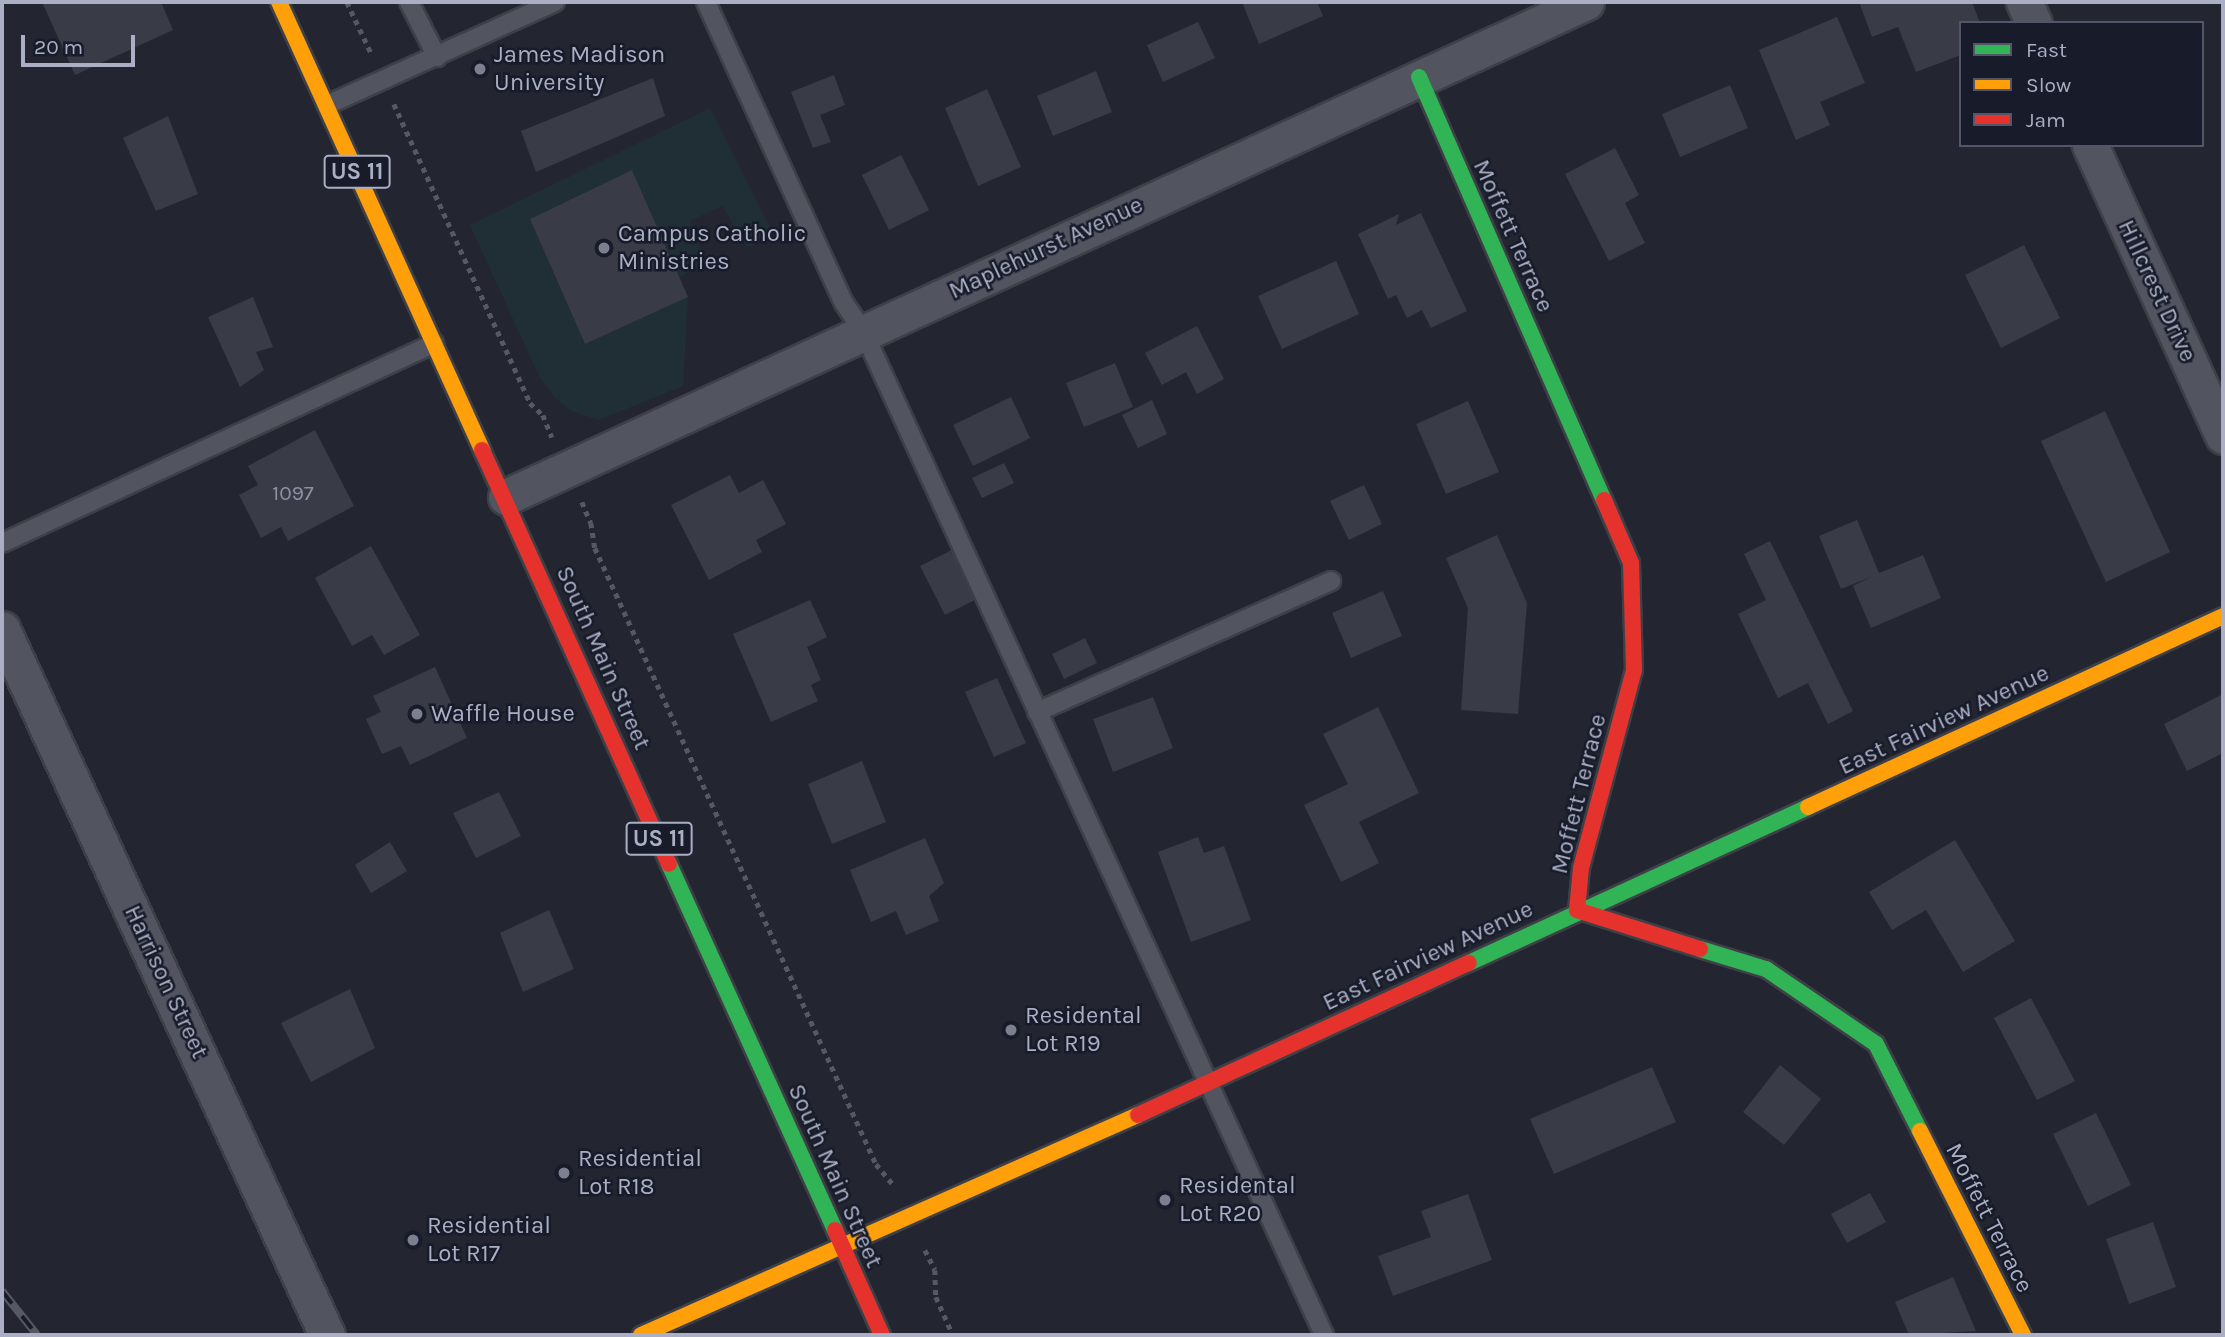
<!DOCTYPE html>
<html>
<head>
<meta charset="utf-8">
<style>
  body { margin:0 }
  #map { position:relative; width:2225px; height:1337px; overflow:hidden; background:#232630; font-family:Karla,sans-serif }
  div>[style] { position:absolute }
  .green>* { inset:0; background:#202e35 }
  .building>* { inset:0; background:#393b46 }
  .path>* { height:4.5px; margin-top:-2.25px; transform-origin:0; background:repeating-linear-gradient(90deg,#565962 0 5px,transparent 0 10px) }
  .roads { filter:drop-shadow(2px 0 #3e4048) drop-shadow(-2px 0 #3e4048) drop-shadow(0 2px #3e4048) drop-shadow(0 -2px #3e4048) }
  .lane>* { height:18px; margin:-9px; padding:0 9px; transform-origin:9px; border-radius:9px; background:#52545f }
  .street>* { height:35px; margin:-17.5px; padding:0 17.5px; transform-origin:17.5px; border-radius:17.5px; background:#52545f }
  .fast>* { height:16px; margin:-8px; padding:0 8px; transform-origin:8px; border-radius:8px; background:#30b455 }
  .slow>* { height:16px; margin:-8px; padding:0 8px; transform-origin:8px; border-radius:8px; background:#ff9f0a }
  .jam>* { height:16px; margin:-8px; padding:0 8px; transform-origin:8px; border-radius:8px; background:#e5322d }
  .rail>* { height:8px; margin-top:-4px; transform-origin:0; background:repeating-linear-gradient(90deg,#171b2a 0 16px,#565962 0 32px); box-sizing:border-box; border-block:2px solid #565962 }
  .dots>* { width:19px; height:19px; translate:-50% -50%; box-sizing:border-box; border:4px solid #171b2a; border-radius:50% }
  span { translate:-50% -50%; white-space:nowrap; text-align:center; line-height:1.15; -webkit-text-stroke:5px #171b2a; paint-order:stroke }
  .number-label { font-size:21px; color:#8e92a4 }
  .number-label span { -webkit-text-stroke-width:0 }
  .shield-label span { padding:2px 5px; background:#171b2a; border:2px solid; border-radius:5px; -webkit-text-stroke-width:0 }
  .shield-label { font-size:23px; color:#abafc4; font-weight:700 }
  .poi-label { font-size:24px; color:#abafc4 }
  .left { translate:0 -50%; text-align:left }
  .street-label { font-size:24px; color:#abafc4 }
  .frame { position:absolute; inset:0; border:4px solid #abafc4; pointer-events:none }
  .legend { position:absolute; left:1959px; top:21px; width:245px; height:126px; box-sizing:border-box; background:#171b2a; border:2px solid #525668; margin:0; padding:9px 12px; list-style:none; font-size:21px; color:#abafc4 }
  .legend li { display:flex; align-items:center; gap:14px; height:35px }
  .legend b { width:35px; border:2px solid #525668 }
  .scale { position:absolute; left:21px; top:35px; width:114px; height:32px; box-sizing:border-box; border:4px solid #abafc4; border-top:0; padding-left:9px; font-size:21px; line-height:24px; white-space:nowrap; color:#abafc4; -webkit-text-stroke:5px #171b2a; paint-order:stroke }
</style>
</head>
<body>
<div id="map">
  <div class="green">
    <div style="clip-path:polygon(710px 108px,771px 230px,748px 248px,722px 206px,690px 221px,706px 263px,679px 277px,632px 170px,530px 219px,585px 344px,688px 297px,683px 386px,599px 420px,572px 411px,555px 398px,539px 376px,470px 225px)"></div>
  </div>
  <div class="building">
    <div style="clip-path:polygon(42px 2px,161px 2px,173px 30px,75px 75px)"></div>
    <div style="clip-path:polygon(1242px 2px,1317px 2px,1323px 16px,1259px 44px)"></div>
    <div style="clip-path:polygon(1859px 2px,1972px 2px,1980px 23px,1961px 23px,1961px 55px,1916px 72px,1898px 27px,1872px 37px)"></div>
    <div style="clip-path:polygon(1837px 17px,1865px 83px,1820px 102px,1830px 125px,1796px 140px,1759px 50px)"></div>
    <div style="clip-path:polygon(1198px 22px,1215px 58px,1163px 82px,1147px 45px)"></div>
    <div style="clip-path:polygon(1096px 71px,1112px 112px,1053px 136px,1037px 96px)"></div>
    <div style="clip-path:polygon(834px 75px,845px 105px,820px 115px,831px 142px,813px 148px,791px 92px)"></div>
    <div style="clip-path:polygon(653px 78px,665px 116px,536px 172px,521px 131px)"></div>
    <div style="clip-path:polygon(1730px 85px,1748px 128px,1680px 157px,1662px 114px)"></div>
    <div style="clip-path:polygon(987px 89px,1021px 167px,978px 186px,945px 108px)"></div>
    <div style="clip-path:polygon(168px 116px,198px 194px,156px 211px,123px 138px)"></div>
    <div style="clip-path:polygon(1615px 148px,1639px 195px,1625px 203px,1645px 243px,1609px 261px,1565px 174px)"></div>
    <div style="clip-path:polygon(901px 155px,929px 210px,889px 230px,862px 175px)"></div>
    <div style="clip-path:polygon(632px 170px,688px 297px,585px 344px,530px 219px)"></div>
    <div style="clip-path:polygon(1421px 213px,1467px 311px,1431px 328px,1422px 310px,1407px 318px,1396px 295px,1388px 299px,1358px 234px,1399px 214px,1396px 225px)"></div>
    <div style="clip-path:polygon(2024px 245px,2060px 318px,2001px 348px,1965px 275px)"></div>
    <div style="clip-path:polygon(1336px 261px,1359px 314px,1282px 349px,1258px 296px)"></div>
    <div style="clip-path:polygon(253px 297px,273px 347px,256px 352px,264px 370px,240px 387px,208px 317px)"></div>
    <div style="clip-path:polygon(1197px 326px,1224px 379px,1197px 394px,1186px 372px,1162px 385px,1145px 353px)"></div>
    <div style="clip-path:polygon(1115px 363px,1133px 407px,1084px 427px,1066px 383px)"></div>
    <div style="clip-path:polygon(1011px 397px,1030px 438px,973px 466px,953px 425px)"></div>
    <div style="clip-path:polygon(1152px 400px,1167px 434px,1138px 448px,1122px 415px)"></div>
    <div style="clip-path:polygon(1468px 401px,1499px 472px,1446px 494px,1416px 424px)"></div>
    <div style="clip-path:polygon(2105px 411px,2170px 552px,2106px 582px,2041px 441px)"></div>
    <div style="clip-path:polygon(315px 430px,354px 506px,288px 541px,281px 527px,261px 538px,239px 495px,258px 485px,248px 466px)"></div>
    <div style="clip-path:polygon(1004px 463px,1014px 483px,982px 498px,972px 478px)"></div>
    <div style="clip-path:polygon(730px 475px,739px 493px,763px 480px,786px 524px,756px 540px,762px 552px,709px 580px,671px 505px)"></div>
    <div style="clip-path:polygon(1364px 485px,1382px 524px,1349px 540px,1330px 501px)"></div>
    <div style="clip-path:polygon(1857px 520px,1879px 573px,1923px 555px,1941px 598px,1871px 628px,1853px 586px,1871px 577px,1841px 589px,1819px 536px)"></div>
    <div style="clip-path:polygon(1497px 535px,1527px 603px,1518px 714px,1461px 710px,1468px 608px,1446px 558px)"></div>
    <div style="clip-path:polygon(1770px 541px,1853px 711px,1828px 724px,1808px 683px,1778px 698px,1738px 614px,1766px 600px,1744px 554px)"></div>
    <div style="clip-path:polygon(371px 546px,420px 635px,384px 655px,372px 635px,352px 646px,315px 578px)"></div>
    <div style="clip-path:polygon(954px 549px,979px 598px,945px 615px,920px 566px)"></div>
    <div style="clip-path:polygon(1383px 591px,1402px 636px,1351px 658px,1332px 613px)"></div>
    <div style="clip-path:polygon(810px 600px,827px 637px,807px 647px,821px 680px,811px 685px,818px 701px,771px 722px,733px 634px)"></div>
    <div style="clip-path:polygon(1085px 638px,1097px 663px,1064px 679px,1052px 654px)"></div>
    <div style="clip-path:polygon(435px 667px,467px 738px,410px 765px,401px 746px,382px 754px,366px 719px,381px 712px,373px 696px)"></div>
    <div style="clip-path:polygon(997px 678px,1026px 743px,994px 757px,965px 692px)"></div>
    <div style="clip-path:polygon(2223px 694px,2223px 753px,2187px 771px,2164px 724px)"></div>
    <div style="clip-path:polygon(1153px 697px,1173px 748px,1113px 772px,1093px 719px)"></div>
    <div style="clip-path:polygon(1378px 707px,1419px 793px,1359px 822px,1379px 863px,1341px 882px,1304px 805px,1348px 784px,1323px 734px)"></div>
    <div style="clip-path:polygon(862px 761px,886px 822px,832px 844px,808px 784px)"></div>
    <div style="clip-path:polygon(499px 792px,521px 836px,476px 858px,453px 813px)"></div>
    <div style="clip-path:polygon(1198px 837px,1204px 853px,1224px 846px,1251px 920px,1191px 942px,1158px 852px)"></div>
    <div style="clip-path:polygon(925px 838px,944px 883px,929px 896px,939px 921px,906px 935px,896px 911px,871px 922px,850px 870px)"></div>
    <div style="clip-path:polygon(1955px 840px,2015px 941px,1963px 972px,1926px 910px,1892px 930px,1869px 892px)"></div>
    <div style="clip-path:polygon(390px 842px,407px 871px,371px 893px,355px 865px)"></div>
    <div style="clip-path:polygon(549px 910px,574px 969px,523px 992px,500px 933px)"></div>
    <div style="clip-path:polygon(350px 989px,375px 1048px,311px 1082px,281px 1023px)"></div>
    <div style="clip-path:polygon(2031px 998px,2075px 1081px,2037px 1100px,1994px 1018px)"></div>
    <div style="clip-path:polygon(1780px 1065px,1821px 1099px,1784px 1145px,1743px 1112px)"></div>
    <div style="clip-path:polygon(1652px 1067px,1676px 1122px,1554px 1174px,1530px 1119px)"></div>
    <div style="clip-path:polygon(2096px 1113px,2131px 1185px,2088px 1206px,2053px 1134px)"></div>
    <div style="clip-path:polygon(1870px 1193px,1886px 1222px,1847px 1243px,1831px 1214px)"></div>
    <div style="clip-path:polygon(1468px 1194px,1492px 1260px,1393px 1296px,1378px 1256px,1431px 1237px,1421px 1211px)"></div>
    <div style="clip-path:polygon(2153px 1222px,2176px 1287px,2129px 1304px,2106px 1239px)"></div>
    <div style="clip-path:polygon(1953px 1277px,1976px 1331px,1909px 1335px,1895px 1302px)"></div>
  </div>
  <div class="path">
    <div style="left:347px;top:2px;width:59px;rotate:64.7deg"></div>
    <div style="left:394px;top:104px;width:328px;rotate:65.5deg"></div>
    <div style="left:530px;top:403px;width:18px;rotate:43deg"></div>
    <div style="left:543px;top:415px;width:24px;rotate:68deg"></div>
    <div style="left:582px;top:502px;width:23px;rotate:67deg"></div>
    <div style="left:591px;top:523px;width:25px;rotate:81deg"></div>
    <div style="left:595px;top:548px;width:677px;rotate:65.48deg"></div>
    <div style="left:876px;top:1164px;width:25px;rotate:50deg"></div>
    <div style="left:925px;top:1250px;width:22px;rotate:63deg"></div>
    <div style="left:935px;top:1270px;width:27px;rotate:88deg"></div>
    <div style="left:936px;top:1297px;width:42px;rotate:65.9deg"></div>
  </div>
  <div class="roads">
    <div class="lane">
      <div style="left:409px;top:2px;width:62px;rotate:63deg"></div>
      <div style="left:706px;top:2px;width:331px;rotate:65.4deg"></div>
      <div style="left:844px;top:303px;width:36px;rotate:56deg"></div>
      <div style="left:864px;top:333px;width:1103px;rotate:65.34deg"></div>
      <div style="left:327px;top:105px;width:250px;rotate:-24.3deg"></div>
      <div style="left:2px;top:543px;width:476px;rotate:-24.8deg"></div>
      <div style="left:1037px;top:712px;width:322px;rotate:-24deg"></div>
    </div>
    <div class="street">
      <div style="left:2024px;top:2px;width:23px;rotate:65deg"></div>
      <div style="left:2090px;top:145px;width:320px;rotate:65.4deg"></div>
      <div style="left:506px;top:497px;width:1188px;rotate:-24.62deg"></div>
      <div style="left:2px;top:629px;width:777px;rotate:65.28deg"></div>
    </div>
    <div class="fast">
      <div style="left:1419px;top:77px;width:462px;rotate:66.4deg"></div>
      <div style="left:669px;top:864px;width:402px;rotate:65.6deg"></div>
      <div style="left:1700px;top:949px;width:69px;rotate:16.9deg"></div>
      <div style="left:1766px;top:969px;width:133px;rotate:34.3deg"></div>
      <div style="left:1876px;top:1044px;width:97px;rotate:63.2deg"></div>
      <div style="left:1469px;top:963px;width:373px;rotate:-24.7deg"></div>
    </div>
    <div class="slow">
      <div style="left:279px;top:2px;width:492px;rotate:65.6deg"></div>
      <div style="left:1808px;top:807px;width:457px;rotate:-24.7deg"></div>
      <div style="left:1920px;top:1131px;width:229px;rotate:63.2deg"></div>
      <div style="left:641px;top:1335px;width:544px;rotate:-23.88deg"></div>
    </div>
    <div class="jam">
      <div style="left:482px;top:450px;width:454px;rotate:65.7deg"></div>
      <div style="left:1604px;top:500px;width:69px;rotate:66.8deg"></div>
      <div style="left:1631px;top:563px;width:107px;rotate:88.4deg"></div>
      <div style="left:1634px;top:670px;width:205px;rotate:105deg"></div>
      <div style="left:1581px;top:868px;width:42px;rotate:95.4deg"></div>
      <div style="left:1577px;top:910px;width:129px;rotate:17.6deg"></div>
      <div style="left:1138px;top:1115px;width:364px;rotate:-24.7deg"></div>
      <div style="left:835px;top:1230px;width:115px;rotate:65.9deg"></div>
    </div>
  </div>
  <div class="rail">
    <div style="left:2px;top:1291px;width:56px;rotate:51.5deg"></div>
  </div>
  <div class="dots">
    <div style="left:480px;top:69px;background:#7b7f90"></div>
    <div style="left:604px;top:248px;background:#7b7f90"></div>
    <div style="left:417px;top:714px;background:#7b7f90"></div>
    <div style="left:1011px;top:1030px;background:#7b7f90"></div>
    <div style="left:564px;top:1173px;background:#7b7f90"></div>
    <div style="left:1165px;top:1200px;background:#7b7f90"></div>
    <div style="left:413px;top:1240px;background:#7b7f90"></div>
  </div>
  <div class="number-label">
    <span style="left:293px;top:493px">1097</span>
  </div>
  <div class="shield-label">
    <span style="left:357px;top:172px">US 11</span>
    <span style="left:659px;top:839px">US 11</span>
  </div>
  <div class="poi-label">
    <span class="left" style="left:494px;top:69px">James Madison<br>University</span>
    <span class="left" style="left:618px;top:248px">Campus Catholic<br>Ministries</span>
    <span class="left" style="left:431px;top:714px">Waffle House</span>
    <span class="left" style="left:1025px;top:1030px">Residental<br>Lot R19</span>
    <span class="left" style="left:578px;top:1173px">Residential<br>Lot R18</span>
    <span class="left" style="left:1179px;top:1200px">Residental<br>Lot R20</span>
    <span class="left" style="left:427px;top:1240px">Residential<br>Lot R17</span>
  </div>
  <div class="street-label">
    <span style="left:1513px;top:236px;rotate:66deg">Moffett Terrace</span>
    <span style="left:1046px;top:248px;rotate:-25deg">Maplehurst Avenue</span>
    <span style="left:2157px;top:291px;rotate:65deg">Hillcrest Drive</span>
    <span style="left:603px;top:658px;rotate:66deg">South Main Street</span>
    <span style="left:1944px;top:720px;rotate:-25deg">East Fairview Avenue</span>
    <span style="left:1579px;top:794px;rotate:-76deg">Moffett Terrace</span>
    <span style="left:1428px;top:956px;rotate:-25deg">East Fairview Avenue</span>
    <span style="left:166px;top:982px;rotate:65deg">Harrison Street</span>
    <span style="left:835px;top:1176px;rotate:66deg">South Main Street</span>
    <span style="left:1989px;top:1218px;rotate:63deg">Moffett Terrace</span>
  </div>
  <div class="frame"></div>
  <ul class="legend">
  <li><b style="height:9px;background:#30b455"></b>Fast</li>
  <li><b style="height:9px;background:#ff9f0a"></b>Slow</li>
  <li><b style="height:9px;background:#e5322d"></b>Jam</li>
  </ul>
  <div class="scale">20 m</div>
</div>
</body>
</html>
